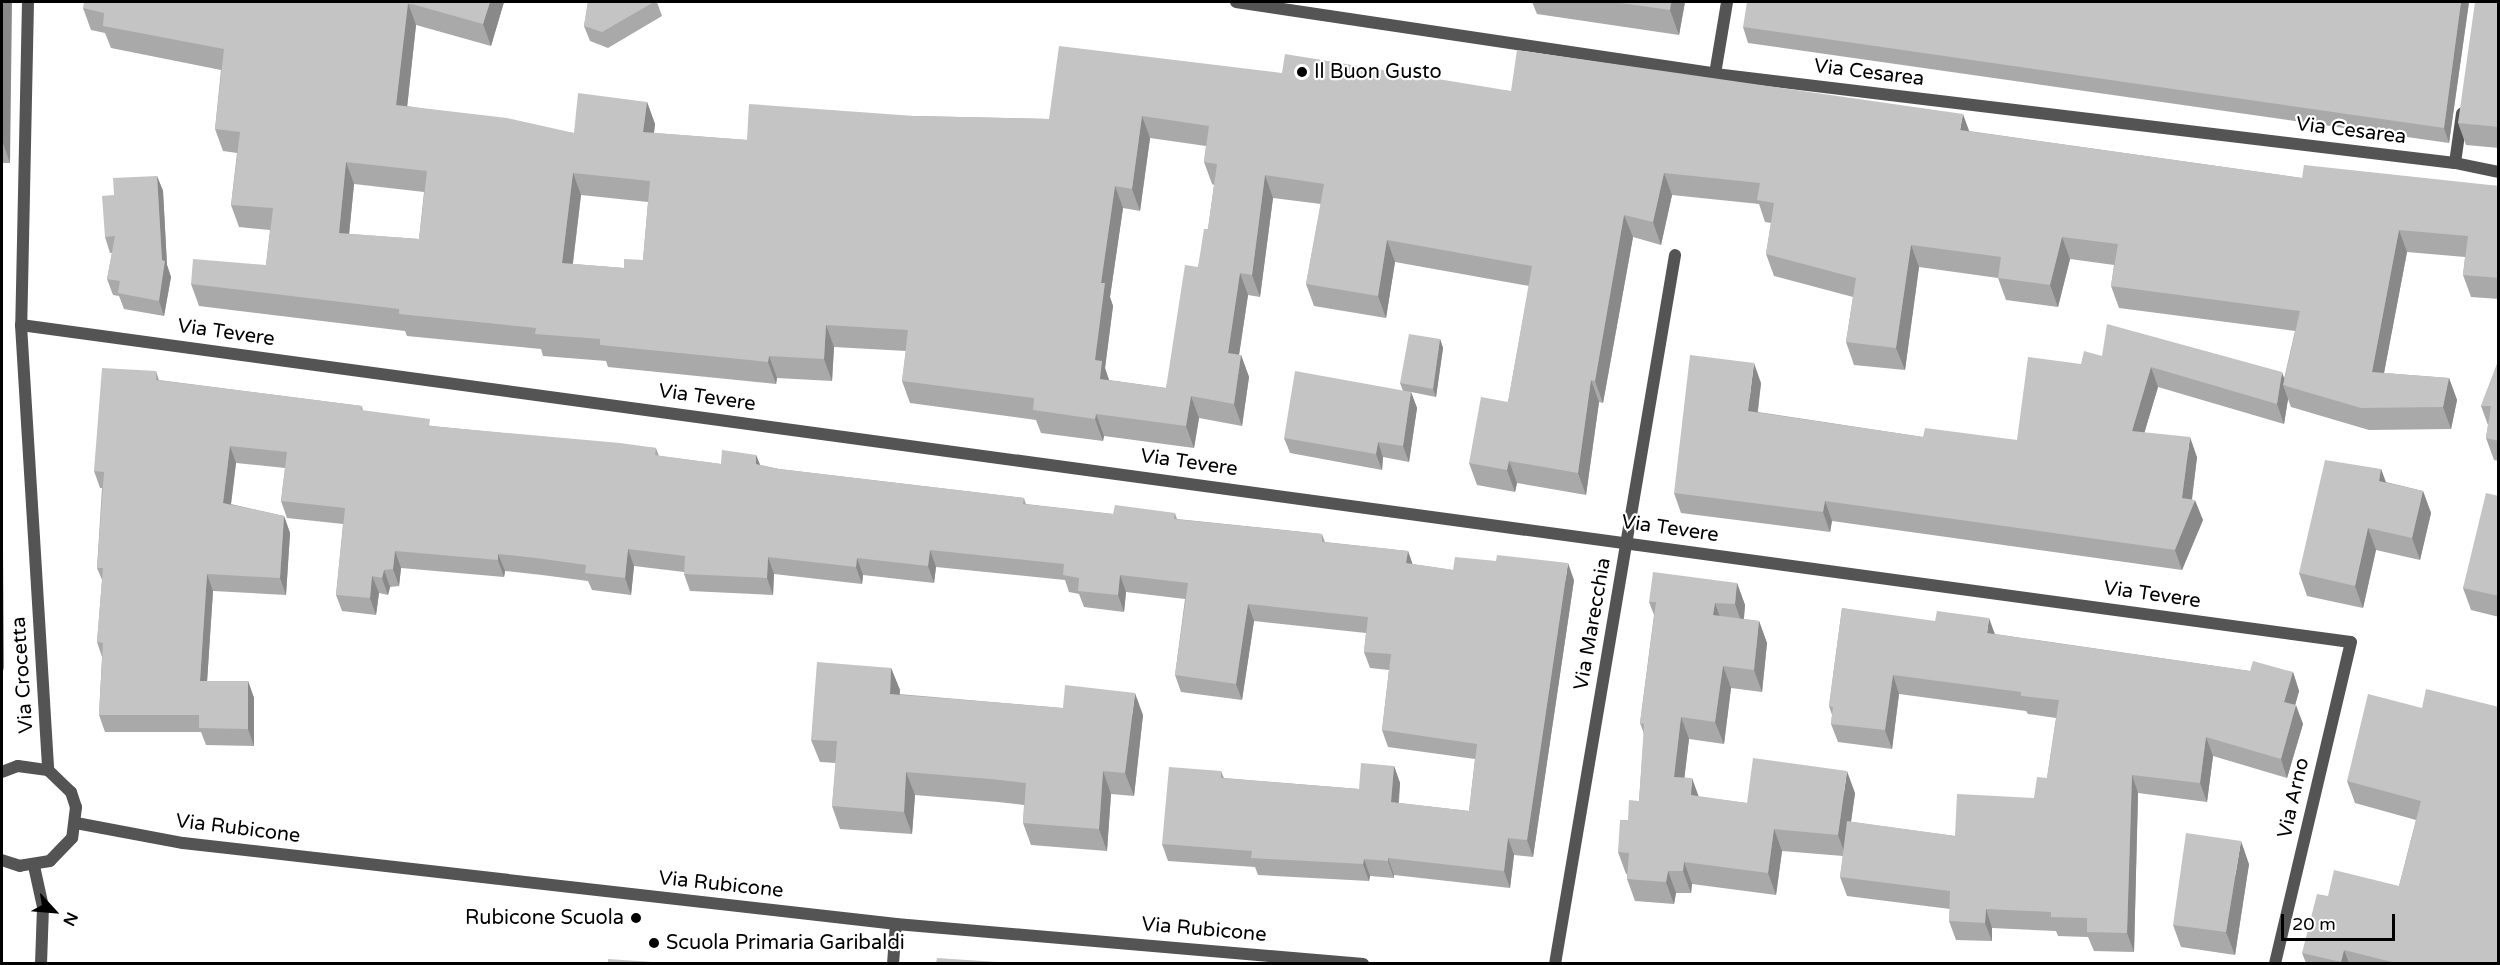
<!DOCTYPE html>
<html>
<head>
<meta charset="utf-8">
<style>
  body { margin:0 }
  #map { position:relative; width:2500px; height:965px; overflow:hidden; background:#fff; font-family:"Varela Round",sans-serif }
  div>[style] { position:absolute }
  .pedestrian>* { height:12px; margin:-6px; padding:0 6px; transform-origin:6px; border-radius:6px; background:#545454 }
  .minor>* { height:12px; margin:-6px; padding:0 6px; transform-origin:6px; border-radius:6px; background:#545454 }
  .tertiary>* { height:12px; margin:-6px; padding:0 6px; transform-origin:6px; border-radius:6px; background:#545454 }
  .wall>* { inset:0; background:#a9a9a9 }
  .shaded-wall>* { inset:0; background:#898989 }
  .building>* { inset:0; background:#c4c4c4 }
  .dots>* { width:16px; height:16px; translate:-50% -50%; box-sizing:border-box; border:3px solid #fff; border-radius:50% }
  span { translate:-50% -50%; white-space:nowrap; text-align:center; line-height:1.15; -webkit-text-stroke:4.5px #fff; paint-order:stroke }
  .poi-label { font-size:20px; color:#000 }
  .left { translate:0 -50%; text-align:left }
  .right { translate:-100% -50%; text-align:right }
  .street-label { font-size:20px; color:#000 }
  .frame { position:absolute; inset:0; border:3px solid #000; pointer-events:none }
  .north { position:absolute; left:24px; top:881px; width:60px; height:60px; -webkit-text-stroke:4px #fff; paint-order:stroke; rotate:116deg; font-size:16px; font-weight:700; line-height:24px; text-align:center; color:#000 }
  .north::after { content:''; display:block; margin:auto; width:21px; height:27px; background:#000; clip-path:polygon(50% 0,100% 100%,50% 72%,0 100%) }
  .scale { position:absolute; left:2281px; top:914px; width:114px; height:27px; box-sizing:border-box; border:3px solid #000; border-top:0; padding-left:8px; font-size:18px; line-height:21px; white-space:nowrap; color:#000; -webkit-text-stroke:4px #fff; paint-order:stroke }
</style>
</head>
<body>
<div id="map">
  <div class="pedestrian">
    <div style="left:893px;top:964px;width:40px;rotate:-85.7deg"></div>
  </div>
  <div class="minor">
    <div style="left:28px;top:2px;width:323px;rotate:91.2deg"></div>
    <div style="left:21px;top:325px;width:446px;rotate:86.5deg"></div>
    <div style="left:1715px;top:74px;width:73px;rotate:-80.5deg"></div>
    <div style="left:2455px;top:163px;width:50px;rotate:-82deg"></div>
    <div style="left:21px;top:325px;width:2351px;rotate:7.75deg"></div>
    <div style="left:2351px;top:642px;width:331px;rotate:103.3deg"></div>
    <div style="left:34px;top:866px;width:42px;rotate:77.6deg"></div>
    <div style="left:43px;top:907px;width:57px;rotate:92deg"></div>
    <div style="left:1555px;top:964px;width:719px;rotate:-80.39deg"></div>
  </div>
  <div class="tertiary">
    <div style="left:1236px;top:2px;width:484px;rotate:8.5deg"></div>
    <div style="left:1715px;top:74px;width:745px;rotate:6.86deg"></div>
    <div style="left:2455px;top:163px;width:44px;rotate:11.8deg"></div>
    <div style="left:2px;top:772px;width:17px;rotate:-21deg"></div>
    <div style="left:18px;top:766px;width:30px;rotate:8deg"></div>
    <div style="left:48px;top:770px;width:32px;rotate:44deg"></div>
    <div style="left:71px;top:792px;width:16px;rotate:72deg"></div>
    <div style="left:76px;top:807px;width:31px;rotate:97deg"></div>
    <div style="left:72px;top:838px;width:32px;rotate:134deg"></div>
    <div style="left:50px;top:861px;width:30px;rotate:171deg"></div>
    <div style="left:20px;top:866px;width:19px;rotate:-162deg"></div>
    <div style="left:76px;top:823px;width:109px;rotate:10.6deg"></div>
    <div style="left:183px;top:843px;width:718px;rotate:6.48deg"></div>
    <div style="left:896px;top:924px;width:469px;rotate:4.9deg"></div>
  </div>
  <div class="wall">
    <div style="clip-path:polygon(2px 2px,10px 163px,2px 163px)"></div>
    <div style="clip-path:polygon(evenodd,504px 2px,491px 46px,416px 25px,407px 106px,574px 133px,647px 102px,655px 124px,654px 133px,747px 140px,914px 116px,1049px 119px,1282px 73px,1511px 91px,1969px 131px,2302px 178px,2499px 186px,2499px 299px,2471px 297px,2463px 275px,2465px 257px,2407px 252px,2384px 373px,2449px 378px,2457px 400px,2451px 429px,2369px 430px,2291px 407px,2288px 399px,2284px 424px,2158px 387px,2144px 433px,2197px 457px,2192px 500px,2203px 520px,2182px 570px,1832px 521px,1830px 532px,1681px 513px,1674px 493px,1761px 383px,1758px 412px,1923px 437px,2017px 440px,2081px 364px,2102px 356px,2284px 379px,2295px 331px,2119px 308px,2111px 286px,2114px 265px,2070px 259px,2058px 307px,2006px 300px,1998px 278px,1919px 267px,1905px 370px,1854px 365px,1846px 342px,1853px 297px,1774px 276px,1766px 254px,1771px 223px,1765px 222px,1759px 204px,1672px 195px,1661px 245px,1633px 237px,1603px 403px,1599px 402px,1586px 495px,1517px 483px,1515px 492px,1477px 485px,1469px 463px,1508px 402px,1529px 286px,1395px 262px,1386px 318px,1314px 306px,1306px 284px,1321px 204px,1273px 198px,1260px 297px,1248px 295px,1239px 355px,1241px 355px,1249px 377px,1242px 426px,1199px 418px,1194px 448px,1104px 436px,1103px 441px,1041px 433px,1036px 420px,910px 403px,902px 381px,906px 351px,834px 347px,832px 381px,777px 378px,776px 384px,608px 367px,606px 361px,543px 356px,541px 349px,407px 336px,405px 331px,199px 306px,191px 284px,266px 265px,270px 230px,239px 227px,231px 205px,237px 153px,223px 151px,215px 129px,221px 70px,111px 48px,105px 33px,91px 30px,83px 8px,504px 2px,1150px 138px,1206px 146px,1204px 162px,1212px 184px,1214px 185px,1208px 229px,1166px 388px,1109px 380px,1105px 368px,1113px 306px,1110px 297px,1123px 208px,1140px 211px,1150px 138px,504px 2px,354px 184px,424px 192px,419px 239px,349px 234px,354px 184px,504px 2px,581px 195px,648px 202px,643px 260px,624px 268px,573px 264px,581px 195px)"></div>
    <div style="clip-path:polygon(588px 2px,657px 2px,662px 16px,608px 48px,590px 41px,584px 26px)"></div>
    <div style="clip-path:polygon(1532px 2px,1685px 2px,1679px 35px,1537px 14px)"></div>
    <div style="clip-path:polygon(2469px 2px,2449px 143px,1748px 43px,1743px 27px)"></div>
    <div style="clip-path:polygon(2499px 2px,2499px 148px,2466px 145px,2458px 123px)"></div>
    <div style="clip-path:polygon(157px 176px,163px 191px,167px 265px,171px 277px,164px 316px,124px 309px,119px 296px,113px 295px,107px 279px,112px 253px,110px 253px,105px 237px,114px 195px)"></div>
    <div style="clip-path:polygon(1440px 339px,1443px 348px,1436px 397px,1411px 392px,1417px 408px,1409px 462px,1383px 457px,1382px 470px,1290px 453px,1284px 438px,1403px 391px,1400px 383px)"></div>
    <div style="clip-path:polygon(2499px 359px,2499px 461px,2494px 460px,2486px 438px,2488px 425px,2481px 406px)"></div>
    <div style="clip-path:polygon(156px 371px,159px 380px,362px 406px,363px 411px,432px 426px,656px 448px,659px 456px,721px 464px,756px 455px,760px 465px,779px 469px,1024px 498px,1026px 504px,1113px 514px,1175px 513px,1177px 519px,1322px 534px,1325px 542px,1408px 551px,1412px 564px,1453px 570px,1574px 580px,1533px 857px,1514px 855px,1510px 888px,1394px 875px,1394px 878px,1370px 876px,1369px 881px,1258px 875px,1255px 867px,1168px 861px,1162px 844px,1221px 771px,1224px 778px,1359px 789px,1394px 766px,1400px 783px,1399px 803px,1469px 811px,1475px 759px,1388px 747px,1382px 730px,1389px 670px,1370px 668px,1364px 652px,1366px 633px,1254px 621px,1242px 700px,1181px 692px,1175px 675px,1185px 599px,1126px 592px,1124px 612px,1084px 607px,1079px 594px,1069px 592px,1065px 580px,936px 567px,934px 583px,863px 575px,862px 584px,774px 574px,773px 595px,690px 591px,684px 574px,684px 572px,634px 566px,631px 595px,592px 590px,588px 581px,542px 575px,505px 571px,504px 577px,401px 568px,399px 586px,390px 587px,388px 595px,379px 593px,376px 615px,342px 611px,336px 595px,343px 524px,287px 518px,281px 501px,285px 468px,236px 463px,231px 504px,284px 516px,290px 533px,286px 595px,213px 591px,207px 681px,248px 681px,254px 698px,254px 746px,206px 745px,201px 732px,105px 732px,99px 715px,102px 657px,97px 642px,102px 580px,97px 568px,102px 488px,100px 488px,94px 471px)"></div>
    <div style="clip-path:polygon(2381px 469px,2386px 482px,2423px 491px,2431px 513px,2420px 560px,2376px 550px,2363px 608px,2307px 596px,2299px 573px)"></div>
    <div style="clip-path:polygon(2499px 496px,2499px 617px,2471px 610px,2463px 588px)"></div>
    <div style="clip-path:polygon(1737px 583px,1745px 605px,1744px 619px,1759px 621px,1767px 643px,1762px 692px,1731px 688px,1724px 744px,1689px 739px,1684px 777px,1699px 797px,1747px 803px,1855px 793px,1851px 822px,1955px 836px,2034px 798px,2047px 778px,2056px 718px,2028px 714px,2026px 711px,1899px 694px,1892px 749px,1838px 742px,1831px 724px,1832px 715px,1829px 706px,1842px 608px,1995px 634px,2250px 671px,2293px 672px,2299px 691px,2295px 705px,2303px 724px,2287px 778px,2213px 756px,2207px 802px,2138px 793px,2134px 952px,2094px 951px,2088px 937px,2058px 936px,2056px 931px,1992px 928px,1992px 941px,1956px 940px,1949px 921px,1950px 909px,1847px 896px,1840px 877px,1843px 856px,1782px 851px,1776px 895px,1692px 884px,1691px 893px,1676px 893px,1674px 904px,1635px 901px,1627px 879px,1627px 874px,1626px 874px,1618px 852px,1628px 820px,1639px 801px,1644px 734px,1640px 723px,1654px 615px,1649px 602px)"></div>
    <div style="clip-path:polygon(891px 668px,900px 690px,899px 694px,1143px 715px,1134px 796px,1111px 794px,1107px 851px,1031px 845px,1023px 823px,1024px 805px,998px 802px,915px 795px,912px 834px,840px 829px,832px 806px,836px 763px,820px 762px,811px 740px)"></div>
    <div style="clip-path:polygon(2422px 708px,2499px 963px,2306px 963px,2302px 953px,2328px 896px,2399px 886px,2416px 820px,2355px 803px,2347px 781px)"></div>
    <div style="clip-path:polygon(2249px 864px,2235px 955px,2181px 947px,2173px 925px)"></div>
  </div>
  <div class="shaded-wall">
    <div style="clip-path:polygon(2px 2px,12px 2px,10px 163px,2px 140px)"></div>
    <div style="clip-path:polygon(490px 2px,504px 2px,491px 46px,483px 24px)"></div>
    <div style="clip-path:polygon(1671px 2px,1685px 2px,1679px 35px,1670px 10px)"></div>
    <div style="clip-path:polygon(2461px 2px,2469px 2px,2449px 143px,2444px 128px)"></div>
    <div style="clip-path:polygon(408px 3px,416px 25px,405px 127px,396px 105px)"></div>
    <div style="clip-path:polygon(647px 102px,655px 124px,651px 154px,643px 132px)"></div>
    <div style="clip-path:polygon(1963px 114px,1971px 136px,1960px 130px)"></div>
    <div style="clip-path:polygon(1142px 116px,1150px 138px,1140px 211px,1132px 189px)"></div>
    <div style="clip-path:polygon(346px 162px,354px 184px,347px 255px,339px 233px)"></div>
    <div style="clip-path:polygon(573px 173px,581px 195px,570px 285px,562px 263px)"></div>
    <div style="clip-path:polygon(1664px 173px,1672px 195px,1661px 245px,1653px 222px)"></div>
    <div style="clip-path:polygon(1265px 175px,1273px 198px,1260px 297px,1252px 275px)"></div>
    <div style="clip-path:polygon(157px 176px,163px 191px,167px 265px,171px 277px,164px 316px,159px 301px,162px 260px)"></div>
    <div style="clip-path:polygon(1115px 186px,1123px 208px,1110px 297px,1113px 306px,1105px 368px,1110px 383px,1100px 379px,1095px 360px,1101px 283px)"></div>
    <div style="clip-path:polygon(1624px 215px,1633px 237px,1603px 403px,1595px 381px)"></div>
    <div style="clip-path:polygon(2399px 230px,2407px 252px,2380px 394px,2372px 372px)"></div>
    <div style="clip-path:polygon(2062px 237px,2070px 259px,2058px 307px,2050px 285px)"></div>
    <div style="clip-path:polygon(1387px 240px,1395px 262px,1386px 318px,1378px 296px)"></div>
    <div style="clip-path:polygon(1911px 245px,1919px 267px,1905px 370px,1896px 348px)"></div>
    <div style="clip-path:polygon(1240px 273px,1248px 295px,1236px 375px,1228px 353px)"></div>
    <div style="clip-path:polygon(826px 325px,834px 347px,832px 381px,824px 359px)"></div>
    <div style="clip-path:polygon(1440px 339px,1443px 348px,1436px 397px,1433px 389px)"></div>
    <div style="clip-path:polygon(1241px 355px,1249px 377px,1242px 426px,1234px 404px)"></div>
    <div style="clip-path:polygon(769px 356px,777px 378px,776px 384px,768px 362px)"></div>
    <div style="clip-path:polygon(1754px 363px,1761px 383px,1755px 430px,1748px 411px)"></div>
    <div style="clip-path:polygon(2151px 367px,2158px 387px,2139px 451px,2132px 431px)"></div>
    <div style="clip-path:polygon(2282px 372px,2287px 386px,2283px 385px,2288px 399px,2284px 424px,2277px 404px)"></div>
    <div style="clip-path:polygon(2449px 378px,2457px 400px,2451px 429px,2443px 407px)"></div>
    <div style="clip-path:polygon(1591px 380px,1599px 402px,1586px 495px,1578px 473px)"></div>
    <div style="clip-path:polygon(1411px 392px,1417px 408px,1409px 462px,1403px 446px)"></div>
    <div style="clip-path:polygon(1191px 396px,1199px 418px,1194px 448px,1186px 426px)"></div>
    <div style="clip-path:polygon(1096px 414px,1104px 436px,1103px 441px,1095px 419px)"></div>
    <div style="clip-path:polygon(2190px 437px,2197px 457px,2190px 513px,2195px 500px,2203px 520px,2182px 570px,2175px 550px)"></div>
    <div style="clip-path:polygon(1378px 442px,1383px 457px,1382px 470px,1376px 454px)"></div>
    <div style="clip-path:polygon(230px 446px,236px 463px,229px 520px,223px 503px)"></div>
    <div style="clip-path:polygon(756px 455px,763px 472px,756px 464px)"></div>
    <div style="clip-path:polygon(1509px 461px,1517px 483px,1515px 492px,1507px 470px)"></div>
    <div style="clip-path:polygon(2381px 469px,2389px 492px,2379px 481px)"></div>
    <div style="clip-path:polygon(2423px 491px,2431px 513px,2420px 560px,2412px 538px)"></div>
    <div style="clip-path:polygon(1825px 501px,1832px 521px,1830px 532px,1823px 512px)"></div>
    <div style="clip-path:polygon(284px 516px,290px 533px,286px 595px,280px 578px)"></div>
    <div style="clip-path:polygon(2368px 528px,2376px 550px,2363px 608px,2355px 586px)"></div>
    <div style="clip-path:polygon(2px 544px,3px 549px,4px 671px,2px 664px)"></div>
    <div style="clip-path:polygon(628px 549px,634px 566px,631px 595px,625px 578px)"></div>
    <div style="clip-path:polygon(930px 550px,936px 567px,934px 583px,928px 566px)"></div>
    <div style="clip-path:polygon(395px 551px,401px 568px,399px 586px,393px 569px)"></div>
    <div style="clip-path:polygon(1408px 551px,1414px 568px,1406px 563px)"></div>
    <div style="clip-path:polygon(498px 554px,505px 571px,504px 577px,498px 560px)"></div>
    <div style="clip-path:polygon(768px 557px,774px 574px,773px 595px,767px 578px)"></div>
    <div style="clip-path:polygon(857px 558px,863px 575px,862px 584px,856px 567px)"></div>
    <div style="clip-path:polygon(1568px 563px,1574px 580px,1533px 857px,1527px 840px)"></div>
    <div style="clip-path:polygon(384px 570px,390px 587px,388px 595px,382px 578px)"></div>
    <div style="clip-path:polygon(207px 574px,213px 591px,206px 698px,200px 681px)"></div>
    <div style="clip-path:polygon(1120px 575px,1126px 592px,1124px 612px,1118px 595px)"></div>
    <div style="clip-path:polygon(372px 576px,379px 593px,376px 615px,370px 598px)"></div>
    <div style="clip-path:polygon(1737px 583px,1745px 605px,1743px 626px,1735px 604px)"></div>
    <div style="clip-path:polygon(1715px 603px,1723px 626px,1713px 615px)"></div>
    <div style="clip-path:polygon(1248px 604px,1254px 621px,1242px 700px,1236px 684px)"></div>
    <div style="clip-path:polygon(1989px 618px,1996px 637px,1987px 633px)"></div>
    <div style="clip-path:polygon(1759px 621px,1767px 643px,1762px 692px,1754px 670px)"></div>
    <div style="clip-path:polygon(1723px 666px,1731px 688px,1724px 744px,1715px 722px)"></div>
    <div style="clip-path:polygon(891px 668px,900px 690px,898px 716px,890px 694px)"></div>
    <div style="clip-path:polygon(2293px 672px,2299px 691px,2291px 720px,2284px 702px)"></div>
    <div style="clip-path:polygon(1893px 675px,1899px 694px,1892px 749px,1885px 730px)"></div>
    <div style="clip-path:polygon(248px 681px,254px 698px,254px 746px,248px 729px)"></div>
    <div style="clip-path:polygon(1135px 693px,1143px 715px,1134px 796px,1125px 773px)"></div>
    <div style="clip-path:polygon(2296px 705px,2303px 724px,2287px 778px,2281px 759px)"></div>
    <div style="clip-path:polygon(1681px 717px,1689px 739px,1682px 799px,1674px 777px)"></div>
    <div style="clip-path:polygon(2206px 737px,2213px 756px,2207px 802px,2200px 783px)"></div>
    <div style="clip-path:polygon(1394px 766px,1400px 783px,1397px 819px,1391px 802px)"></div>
    <div style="clip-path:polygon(1103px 771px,1111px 794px,1107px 851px,1099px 829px)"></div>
    <div style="clip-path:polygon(1847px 771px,1855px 793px,1846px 857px,1838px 835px)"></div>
    <div style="clip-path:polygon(906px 772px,915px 795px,912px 834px,904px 812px)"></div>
    <div style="clip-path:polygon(2132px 775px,2138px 793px,2134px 952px,2127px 933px)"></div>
    <div style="clip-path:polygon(1692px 778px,1700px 800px,1691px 795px)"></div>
    <div style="clip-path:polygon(1774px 829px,1782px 851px,1776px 895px,1768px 873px)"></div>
    <div style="clip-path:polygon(1508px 838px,1514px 855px,1510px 888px,1504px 871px)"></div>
    <div style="clip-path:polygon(2241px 841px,2249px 864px,2235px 955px,2226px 932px)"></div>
    <div style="clip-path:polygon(1388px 858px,1394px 875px,1394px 878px,1388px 861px)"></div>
    <div style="clip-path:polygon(1364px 859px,1370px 876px,1369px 881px,1363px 864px)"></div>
    <div style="clip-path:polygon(1684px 862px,1692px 884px,1691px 893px,1683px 871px)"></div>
    <div style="clip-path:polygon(1668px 871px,1676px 893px,1674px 904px,1666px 882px)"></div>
    <div style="clip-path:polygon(1986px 909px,1992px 928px,1992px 941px,1985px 923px)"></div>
    <div style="clip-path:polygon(2344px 950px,2349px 963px,2341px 963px,2341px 962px)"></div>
  </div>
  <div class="building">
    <div style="clip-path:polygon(evenodd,84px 2px,490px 2px,483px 24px,408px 3px,396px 105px,507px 118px,574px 133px,578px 93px,647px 102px,643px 132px,747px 140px,749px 104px,914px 116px,1049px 119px,1059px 46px,1282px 73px,1285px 54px,1511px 91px,1517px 50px,1963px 114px,1960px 130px,2302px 178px,2304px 165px,2499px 186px,2499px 278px,2463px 275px,2468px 236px,2399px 230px,2372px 372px,2449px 378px,2443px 407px,2361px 408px,2283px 385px,2300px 311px,2111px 286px,2118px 244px,2062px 237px,2050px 285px,1998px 278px,2001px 257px,1911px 245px,1896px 348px,1846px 342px,1856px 278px,1766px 254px,1774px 203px,1757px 200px,1760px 183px,1664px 173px,1653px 222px,1624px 215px,1595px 381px,1591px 380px,1578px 473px,1509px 461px,1507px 470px,1469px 463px,1481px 397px,1508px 402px,1532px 266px,1387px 240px,1378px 296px,1306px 284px,1324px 184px,1265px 175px,1252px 275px,1240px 273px,1228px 353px,1241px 355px,1234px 404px,1191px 396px,1186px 426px,1096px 414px,1095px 419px,1033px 410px,1034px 398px,902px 381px,908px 330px,826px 325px,824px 359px,769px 356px,768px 362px,600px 345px,600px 339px,535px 334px,536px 328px,399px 314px,399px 309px,191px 284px,193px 259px,266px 265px,273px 208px,231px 205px,240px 132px,215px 129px,224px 49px,103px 26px,104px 13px,83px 8px,84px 2px,1142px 116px,1209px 126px,1204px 162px,1217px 164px,1208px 229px,1204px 229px,1198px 267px,1185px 265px,1166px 388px,1100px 379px,1102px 361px,1095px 360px,1105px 283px,1101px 283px,1115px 186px,1132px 189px,1142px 116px,84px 2px,346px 162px,427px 171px,419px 239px,339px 233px,346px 162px,84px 2px,573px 173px,650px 181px,643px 260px,624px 259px,624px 268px,562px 263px,573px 173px)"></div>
    <div style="clip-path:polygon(588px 2px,654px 2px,602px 32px,584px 26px)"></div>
    <div style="clip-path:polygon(1614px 2px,1671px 2px,1670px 10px)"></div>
    <div style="clip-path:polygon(1747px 2px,2461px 2px,2444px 128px,1743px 27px)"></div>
    <div style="clip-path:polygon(2475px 2px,2499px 2px,2499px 127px,2458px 123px)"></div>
    <div style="clip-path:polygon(157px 176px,162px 260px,165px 261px,159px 301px,118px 293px,120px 281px,107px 279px,115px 236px,105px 237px,102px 196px,114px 195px,113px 178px)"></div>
    <div style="clip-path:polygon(2107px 324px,2282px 372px,2277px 404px,2151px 367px,2132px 431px,2190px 437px,2182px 498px,2195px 500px,2175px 550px,1825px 501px,1823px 512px,1674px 493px,1690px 355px,1754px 363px,1748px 411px,1923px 437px,1925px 428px,2017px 440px,2028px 357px,2081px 364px,2084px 351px,2102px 356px)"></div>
    <div style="clip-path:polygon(1409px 334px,1440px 339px,1433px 389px,1400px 383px)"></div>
    <div style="clip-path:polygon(2499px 359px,2499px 441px,2486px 438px,2491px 406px,2481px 406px)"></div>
    <div style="clip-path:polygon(102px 368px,156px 371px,156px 380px,362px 406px,361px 410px,430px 419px,429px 426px,620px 443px,656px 448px,655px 455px,721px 464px,722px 450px,756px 455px,756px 464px,779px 469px,1024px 498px,1023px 504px,1113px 514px,1115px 505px,1175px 513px,1174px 519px,1322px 534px,1322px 542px,1408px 551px,1406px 563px,1453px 570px,1455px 557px,1496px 561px,1497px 555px,1568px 563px,1527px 840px,1508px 838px,1504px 871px,1388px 858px,1388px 861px,1364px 859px,1363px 864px,1251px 858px,1252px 851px,1162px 844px,1169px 767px,1221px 771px,1221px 778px,1359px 789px,1361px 763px,1394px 766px,1391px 802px,1469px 811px,1477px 744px,1382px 730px,1391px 654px,1364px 652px,1368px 617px,1248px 604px,1236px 684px,1175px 675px,1188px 583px,1120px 575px,1118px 595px,1078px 591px,1079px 578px,1063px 575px,1064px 564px,930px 550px,928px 566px,857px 558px,856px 567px,768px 557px,767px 578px,684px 574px,685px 556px,628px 549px,625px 578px,585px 573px,586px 565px,536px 558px,498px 554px,498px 560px,395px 551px,393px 569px,384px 570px,382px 578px,372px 576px,370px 598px,336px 595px,345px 508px,281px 501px,287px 452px,230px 446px,223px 503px,284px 516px,280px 578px,207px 574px,200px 681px,248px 681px,248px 729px,199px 728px,199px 715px,99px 715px,103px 643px,97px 642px,103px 568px,97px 568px,104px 472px,94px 471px)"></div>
    <div style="clip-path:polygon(1295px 371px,1411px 392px,1403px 446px,1378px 442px,1376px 454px,1284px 438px)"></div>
    <div style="clip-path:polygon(2325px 460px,2381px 469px,2379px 481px,2423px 491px,2412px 538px,2368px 528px,2355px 586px,2299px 573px)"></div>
    <div style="clip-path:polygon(2486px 493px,2499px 496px,2499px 596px,2463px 588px)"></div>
    <div style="clip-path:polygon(1653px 572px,1737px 583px,1735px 604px,1715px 603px,1713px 615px,1759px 621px,1754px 670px,1723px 666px,1715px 722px,1681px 717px,1674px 777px,1692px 778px,1691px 795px,1747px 803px,1753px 758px,1847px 771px,1838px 835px,1774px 829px,1768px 873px,1684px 862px,1683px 871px,1668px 871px,1666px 882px,1627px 879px,1629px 853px,1618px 852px,1620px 820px,1628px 820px,1629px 800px,1639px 801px,1644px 724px,1640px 723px,1656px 602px,1649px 602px)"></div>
    <div style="clip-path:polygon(1842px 608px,1935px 621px,1937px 611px,1989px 618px,1987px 633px,2250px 671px,2253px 661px,2293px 672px,2284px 702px,2296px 705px,2281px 759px,2206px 737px,2200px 783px,2132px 775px,2127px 933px,2087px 932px,2087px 918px,2051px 917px,2051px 912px,1986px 909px,1985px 923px,1949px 921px,1950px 891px,1840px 877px,1847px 821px,1955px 836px,1957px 794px,2034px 798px,2037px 777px,2047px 778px,2059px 700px,2021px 696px,2021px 692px,1893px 675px,1885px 730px,1831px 724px,1833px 707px,1829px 706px)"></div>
    <div style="clip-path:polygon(817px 662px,891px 668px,890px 694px,1063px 708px,1065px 685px,1135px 693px,1125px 773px,1103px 771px,1099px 829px,1023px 823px,1026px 783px,990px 779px,906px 772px,904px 812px,832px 806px,837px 741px,811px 740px)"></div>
    <div style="clip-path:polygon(2426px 689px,2499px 707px,2498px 963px,2396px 963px,2344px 950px,2341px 962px,2302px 953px,2317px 894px,2328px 896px,2334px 870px,2399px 886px,2421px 801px,2347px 781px,2368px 694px,2422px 708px)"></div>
    <div style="clip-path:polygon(2186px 833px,2241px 841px,2226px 932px,2173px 925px)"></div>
    <div style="clip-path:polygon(937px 958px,1012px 963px,936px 963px)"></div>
    <div style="clip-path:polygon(608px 959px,667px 963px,608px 963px)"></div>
  </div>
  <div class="dots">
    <div style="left:1302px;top:72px;background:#000"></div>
    <div style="left:636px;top:918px;background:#000"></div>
    <div style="left:654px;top:943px;background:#000"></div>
  </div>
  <div class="poi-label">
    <span class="left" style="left:1314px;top:72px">Il Buon Gusto</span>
    <span class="right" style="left:624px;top:918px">Rubicone Scuola</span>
    <span class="left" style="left:666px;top:943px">Scuola Primaria Garibaldi</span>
  </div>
  <div class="street-label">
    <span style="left:1869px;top:73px;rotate:7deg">Via Cesarea</span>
    <span style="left:2351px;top:131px;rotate:7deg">Via Cesarea</span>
    <span style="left:226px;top:333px;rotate:8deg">Via Tevere</span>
    <span style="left:707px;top:398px;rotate:8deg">Via Tevere</span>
    <span style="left:1189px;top:463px;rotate:8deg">Via Tevere</span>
    <span style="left:1670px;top:529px;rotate:8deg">Via Tevere</span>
    <span style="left:2152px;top:595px;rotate:8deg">Via Tevere</span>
    <span style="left:1593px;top:624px;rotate:-80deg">Via Marecchia</span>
    <span style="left:23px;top:675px;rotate:-94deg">Via Crocetta</span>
    <span style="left:2294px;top:798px;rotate:-77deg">Via Arno</span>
    <span style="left:238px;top:829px;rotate:7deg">Via Rubicone</span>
    <span style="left:721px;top:885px;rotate:6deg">Via Rubicone</span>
    <span style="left:1204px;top:930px;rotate:5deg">Via Rubicone</span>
  </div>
  <div class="frame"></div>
  <div class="north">N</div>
  <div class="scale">20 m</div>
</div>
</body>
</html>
